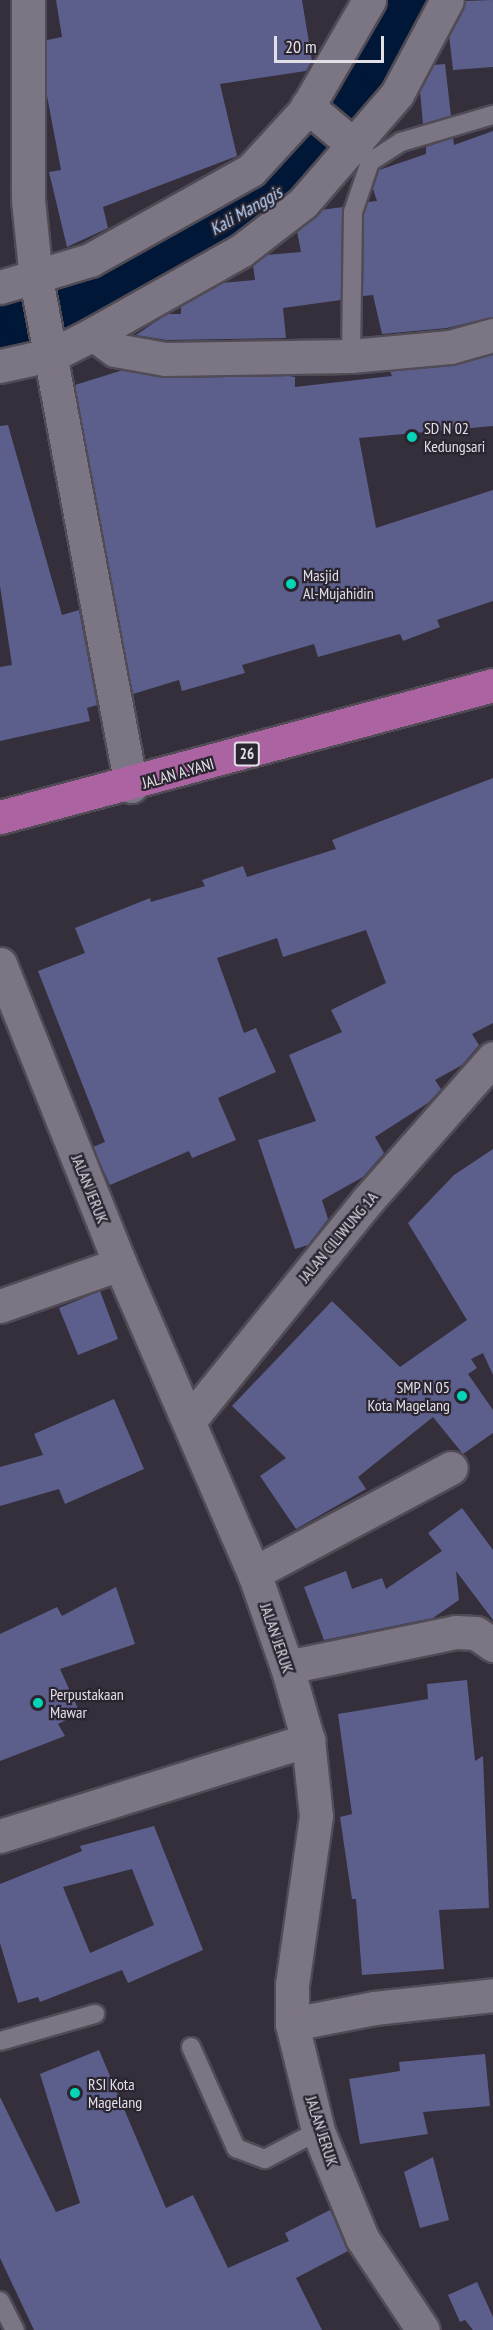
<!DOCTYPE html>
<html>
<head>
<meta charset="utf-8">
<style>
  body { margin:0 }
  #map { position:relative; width:493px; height:2330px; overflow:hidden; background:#342f3b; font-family:"PT Sans Narrow",sans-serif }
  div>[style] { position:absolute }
  .river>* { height:66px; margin:-33px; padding:0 33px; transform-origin:33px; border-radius:33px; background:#001737 }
  .building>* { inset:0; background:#5c5f8c }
  .roads { filter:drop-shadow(2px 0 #504b54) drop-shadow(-2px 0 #504b54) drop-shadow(0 2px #504b54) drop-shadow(0 -2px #504b54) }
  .lane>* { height:18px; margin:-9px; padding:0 9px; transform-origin:9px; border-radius:9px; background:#7c7583 }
  .street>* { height:33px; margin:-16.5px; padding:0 16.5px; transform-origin:16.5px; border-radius:16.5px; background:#7c7583 }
  .secondary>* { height:33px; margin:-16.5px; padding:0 16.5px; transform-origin:16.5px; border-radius:16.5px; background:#7c7583 }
  .highway>* { height:33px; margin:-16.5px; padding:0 16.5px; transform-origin:16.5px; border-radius:16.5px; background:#ac63a1 }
  .dots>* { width:16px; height:16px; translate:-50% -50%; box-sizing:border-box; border:3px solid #2a2530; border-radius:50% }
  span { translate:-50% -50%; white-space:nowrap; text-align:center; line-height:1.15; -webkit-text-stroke:4.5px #2a2530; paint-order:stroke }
  .shield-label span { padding:2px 4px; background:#2a2530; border:2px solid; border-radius:4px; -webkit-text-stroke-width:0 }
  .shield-label { font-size:15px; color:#e3dfe7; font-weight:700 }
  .poi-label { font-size:16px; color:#e3dfe7 }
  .left { translate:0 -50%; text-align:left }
  .right { translate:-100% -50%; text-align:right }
  .street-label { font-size:16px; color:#e3dfe7 }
  .water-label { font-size:18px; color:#bbd8fe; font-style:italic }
  .scale { position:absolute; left:274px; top:36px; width:110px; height:27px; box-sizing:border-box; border:3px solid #e3dfe7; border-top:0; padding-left:8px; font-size:18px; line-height:21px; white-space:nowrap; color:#e3dfe7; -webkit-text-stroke:4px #2a2530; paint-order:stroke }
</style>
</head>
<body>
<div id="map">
  <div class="river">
    <div style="left:0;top:328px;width:38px;rotate:-15deg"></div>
    <div style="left:37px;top:318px;width:279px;rotate:-27.1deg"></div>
    <div style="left:285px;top:191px;width:169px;rotate:-53.4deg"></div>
    <div style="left:386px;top:55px;width:61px;rotate:-63.9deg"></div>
  </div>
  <div class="building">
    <div style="clip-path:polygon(56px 0,302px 0,312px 61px,306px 71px,220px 84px,237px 156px,103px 207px,108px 228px,67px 247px,49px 172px,61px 170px,47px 96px,47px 40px,62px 37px)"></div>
    <div style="clip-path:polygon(493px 0,493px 67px,453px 70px,449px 35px,465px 1px)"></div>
    <div style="clip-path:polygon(445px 64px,451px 116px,423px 124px,420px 91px,434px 65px)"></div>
    <div style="clip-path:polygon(493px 131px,493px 317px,447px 328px,382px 334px,373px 295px,363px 296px,364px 214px,368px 202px,377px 201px,373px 189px,379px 170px,426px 154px,426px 147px,453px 138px,454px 145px)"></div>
    <div style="clip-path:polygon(343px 207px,341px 300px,283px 308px,286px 338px,167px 340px,136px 335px,167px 314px,181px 314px,181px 306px,221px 283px,255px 280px,253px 265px,266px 255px,301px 252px,297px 231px,321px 210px)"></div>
    <div style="clip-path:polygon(493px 354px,493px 426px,359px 438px,376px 528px,493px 490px,493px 601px,437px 620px,440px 627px,403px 641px,400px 634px,318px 657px,314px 644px,242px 665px,245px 673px,182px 691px,179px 680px,133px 694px,75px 385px,123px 370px,165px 378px,289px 376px,295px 377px,295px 387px,392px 376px,390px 371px,452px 366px)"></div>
    <div style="clip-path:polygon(8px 425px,62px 615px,79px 610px,97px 705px,87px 708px,90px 721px,0 741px,0 667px,12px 665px,0 586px,0 426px)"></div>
    <div style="clip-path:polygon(493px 778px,493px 1023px,472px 1034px,479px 1045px,462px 1065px,435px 1080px,441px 1089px,428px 1103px,375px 1137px,384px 1153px,363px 1177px,322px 1200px,328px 1219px,308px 1245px,295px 1249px,258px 1140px,316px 1121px,289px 1055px,342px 1032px,331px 1010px,386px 983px,366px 930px,283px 957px,277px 938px,217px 958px,244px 1033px,256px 1028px,276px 1072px,218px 1098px,236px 1140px,192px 1158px,189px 1151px,110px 1185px,93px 1147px,105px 1142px,38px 971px,85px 953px,75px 928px,150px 898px,151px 902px,205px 886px,202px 880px,243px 866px,247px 877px,336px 849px,332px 840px)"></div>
    <div style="clip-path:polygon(493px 1149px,493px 1375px,483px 1353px,471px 1359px,477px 1368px,468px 1374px,493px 1410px,493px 1433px,463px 1454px,433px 1417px,358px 1477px,366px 1489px,296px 1529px,260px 1476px,286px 1458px,232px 1406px,332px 1301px,400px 1367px,467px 1320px,408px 1223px,454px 1175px)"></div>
    <div style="clip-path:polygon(100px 1291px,118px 1339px,78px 1355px,59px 1308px)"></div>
    <div style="clip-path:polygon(114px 1399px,144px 1469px,65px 1504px,59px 1489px,0 1506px,0 1467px,43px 1455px,34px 1434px)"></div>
    <div style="clip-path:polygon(462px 1508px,493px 1550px,493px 1620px,456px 1571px,459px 1600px,433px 1618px,324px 1640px,304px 1587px,346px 1571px,352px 1589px,382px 1578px,386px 1589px,442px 1551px,428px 1533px)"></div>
    <div style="clip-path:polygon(116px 1587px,135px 1644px,60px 1669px,80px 1713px,58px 1724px,65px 1736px,0 1761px,0 1634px,57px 1607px,62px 1616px)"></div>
    <div style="clip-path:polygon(467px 1680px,475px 1761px,483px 1756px,489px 1908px,439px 1910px,444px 1969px,362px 1975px,356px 1899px,352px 1899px,340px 1817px,352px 1814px,338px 1714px,428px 1699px,427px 1684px)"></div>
    <div style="clip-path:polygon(evenodd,154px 1826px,203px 1950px,128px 1983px,122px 1970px,40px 2002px,38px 1997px,18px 2003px,0 1943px,0 1884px,82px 1851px,80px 1846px,154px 1826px,132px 1869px,154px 1925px,90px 1953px,63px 1887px,132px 1869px)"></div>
    <div style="clip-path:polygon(99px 2050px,166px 2208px,193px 2195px,228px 2268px,289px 2241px,285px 2233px,330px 2210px,348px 2251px,296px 2278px,322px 2330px,34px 2330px,0 2258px,0 2097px,56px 2212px,80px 2203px,40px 2074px)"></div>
    <div style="clip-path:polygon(485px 2054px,490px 2106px,423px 2112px,428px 2134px,360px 2144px,349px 2079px,400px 2071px,399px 2062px)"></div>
    <div style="clip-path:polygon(433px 2157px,449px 2220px,420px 2228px,404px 2172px)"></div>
    <div style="clip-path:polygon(477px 2282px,493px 2317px,493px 2330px,473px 2330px,465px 2320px,460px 2322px,448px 2295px)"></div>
  </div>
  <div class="roads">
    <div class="lane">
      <div style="left:351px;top:356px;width:144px;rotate:-89.2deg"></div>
      <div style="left:353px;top:212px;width:53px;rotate:-71.2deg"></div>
      <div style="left:370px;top:162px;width:37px;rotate:-33deg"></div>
      <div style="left:401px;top:142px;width:96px;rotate:-16.4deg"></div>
      <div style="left:0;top:2041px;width:99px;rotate:-15.9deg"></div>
      <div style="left:191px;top:2047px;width:111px;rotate:66deg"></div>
      <div style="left:236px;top:2148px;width:31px;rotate:21deg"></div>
      <div style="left:265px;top:2159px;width:60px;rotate:-27.8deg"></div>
      <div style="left:0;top:2301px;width:33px;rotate:63deg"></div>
    </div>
    <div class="street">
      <div style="left:28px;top:0;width:200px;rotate:90deg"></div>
      <div style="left:28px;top:200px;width:79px;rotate:84.2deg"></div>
      <div style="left:36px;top:279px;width:516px;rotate:79.39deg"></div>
      <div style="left:307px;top:106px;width:64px;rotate:39.9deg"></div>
      <div style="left:0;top:287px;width:94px;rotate:-16.7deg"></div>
      <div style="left:90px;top:260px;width:184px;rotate:-29.2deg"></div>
      <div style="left:251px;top:170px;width:80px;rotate:-47.5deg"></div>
      <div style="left:305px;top:111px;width:128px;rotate:-60deg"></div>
      <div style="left:93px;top:334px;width:171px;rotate:-29.4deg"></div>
      <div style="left:242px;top:250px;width:77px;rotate:-37.6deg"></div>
      <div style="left:303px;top:203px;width:144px;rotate:-49.2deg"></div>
      <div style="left:397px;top:94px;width:106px;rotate:-62deg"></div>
      <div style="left:0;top:366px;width:55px;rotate:-12.5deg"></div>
      <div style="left:54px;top:354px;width:44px;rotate:-27.1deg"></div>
      <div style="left:93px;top:334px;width:27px;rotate:36deg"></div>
      <div style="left:115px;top:350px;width:51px;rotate:10.2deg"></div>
      <div style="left:165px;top:359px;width:186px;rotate:-0.9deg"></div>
      <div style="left:351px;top:356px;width:99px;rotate:-5.2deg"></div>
      <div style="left:450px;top:347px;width:45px;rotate:-15.6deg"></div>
      <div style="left:0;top:1306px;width:127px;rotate:-19.3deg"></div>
      <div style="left:189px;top:1421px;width:284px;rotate:-51deg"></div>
      <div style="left:368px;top:1200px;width:189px;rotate:-48.6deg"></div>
      <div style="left:254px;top:1573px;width:223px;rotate:-28.1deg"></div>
      <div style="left:287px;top:1667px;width:173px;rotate:-11.7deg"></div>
      <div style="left:456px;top:1632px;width:20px;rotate:3deg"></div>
      <div style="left:476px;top:1633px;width:21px;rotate:35deg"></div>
      <div style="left:0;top:1836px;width:323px;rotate:-17.3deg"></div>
      <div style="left:292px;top:2024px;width:84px;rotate:-11deg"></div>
      <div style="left:374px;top:2008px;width:120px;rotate:-6.2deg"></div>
    </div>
    <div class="secondary">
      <div style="left:0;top:964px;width:323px;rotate:68.2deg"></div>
      <div style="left:120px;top:1264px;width:337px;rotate:66.6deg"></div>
      <div style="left:254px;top:1573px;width:100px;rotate:70.7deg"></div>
      <div style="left:287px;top:1667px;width:76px;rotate:74deg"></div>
      <div style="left:308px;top:1740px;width:76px;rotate:84deg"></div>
      <div style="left:316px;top:1816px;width:170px;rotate:98.1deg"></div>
      <div style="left:292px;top:1984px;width:40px;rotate:90deg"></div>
      <div style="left:292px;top:2024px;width:110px;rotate:76.3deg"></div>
      <div style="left:318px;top:2131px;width:116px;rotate:67.6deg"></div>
      <div style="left:362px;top:2238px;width:110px;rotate:56.5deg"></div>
    </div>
    <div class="highway">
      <div style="left:0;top:817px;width:510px;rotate:-14.99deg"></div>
    </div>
  </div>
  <div class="dots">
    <div style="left:412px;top:437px;background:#05d5b6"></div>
    <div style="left:291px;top:584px;background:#05d5b6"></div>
    <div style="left:462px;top:1396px;background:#05d5b6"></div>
    <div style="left:38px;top:1703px;background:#05d5b6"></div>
    <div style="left:75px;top:2093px;background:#05d5b6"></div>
  </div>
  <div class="shield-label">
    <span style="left:247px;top:754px">26</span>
  </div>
  <div class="poi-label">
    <span class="left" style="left:424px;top:437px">SD N 02<br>Kedungsari</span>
    <span class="left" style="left:303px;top:584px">Masjid<br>Al-Mujahidin</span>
    <span class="right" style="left:450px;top:1396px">SMP N 05<br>Kota Magelang</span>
    <span class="left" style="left:50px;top:1703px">Perpustakaan<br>Mawar</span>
    <span class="left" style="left:88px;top:2093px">RSI Kota<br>Magelang</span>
  </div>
  <div class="street-label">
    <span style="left:178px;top:773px;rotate:-16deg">JALAN A.YANI</span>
    <span style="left:90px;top:1189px;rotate:68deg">JALAN JERUK</span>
    <span style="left:338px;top:1237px;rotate:-50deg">JALAN CILIWUNG 1A</span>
    <span style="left:277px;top:1638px;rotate:71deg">JALAN JERUK</span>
    <span style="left:322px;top:2131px;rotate:72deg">JALAN JERUK</span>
  </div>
  <div class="water-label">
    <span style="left:246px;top:211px;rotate:-30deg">Kali Manggis</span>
  </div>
  <div class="scale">20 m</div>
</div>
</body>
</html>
